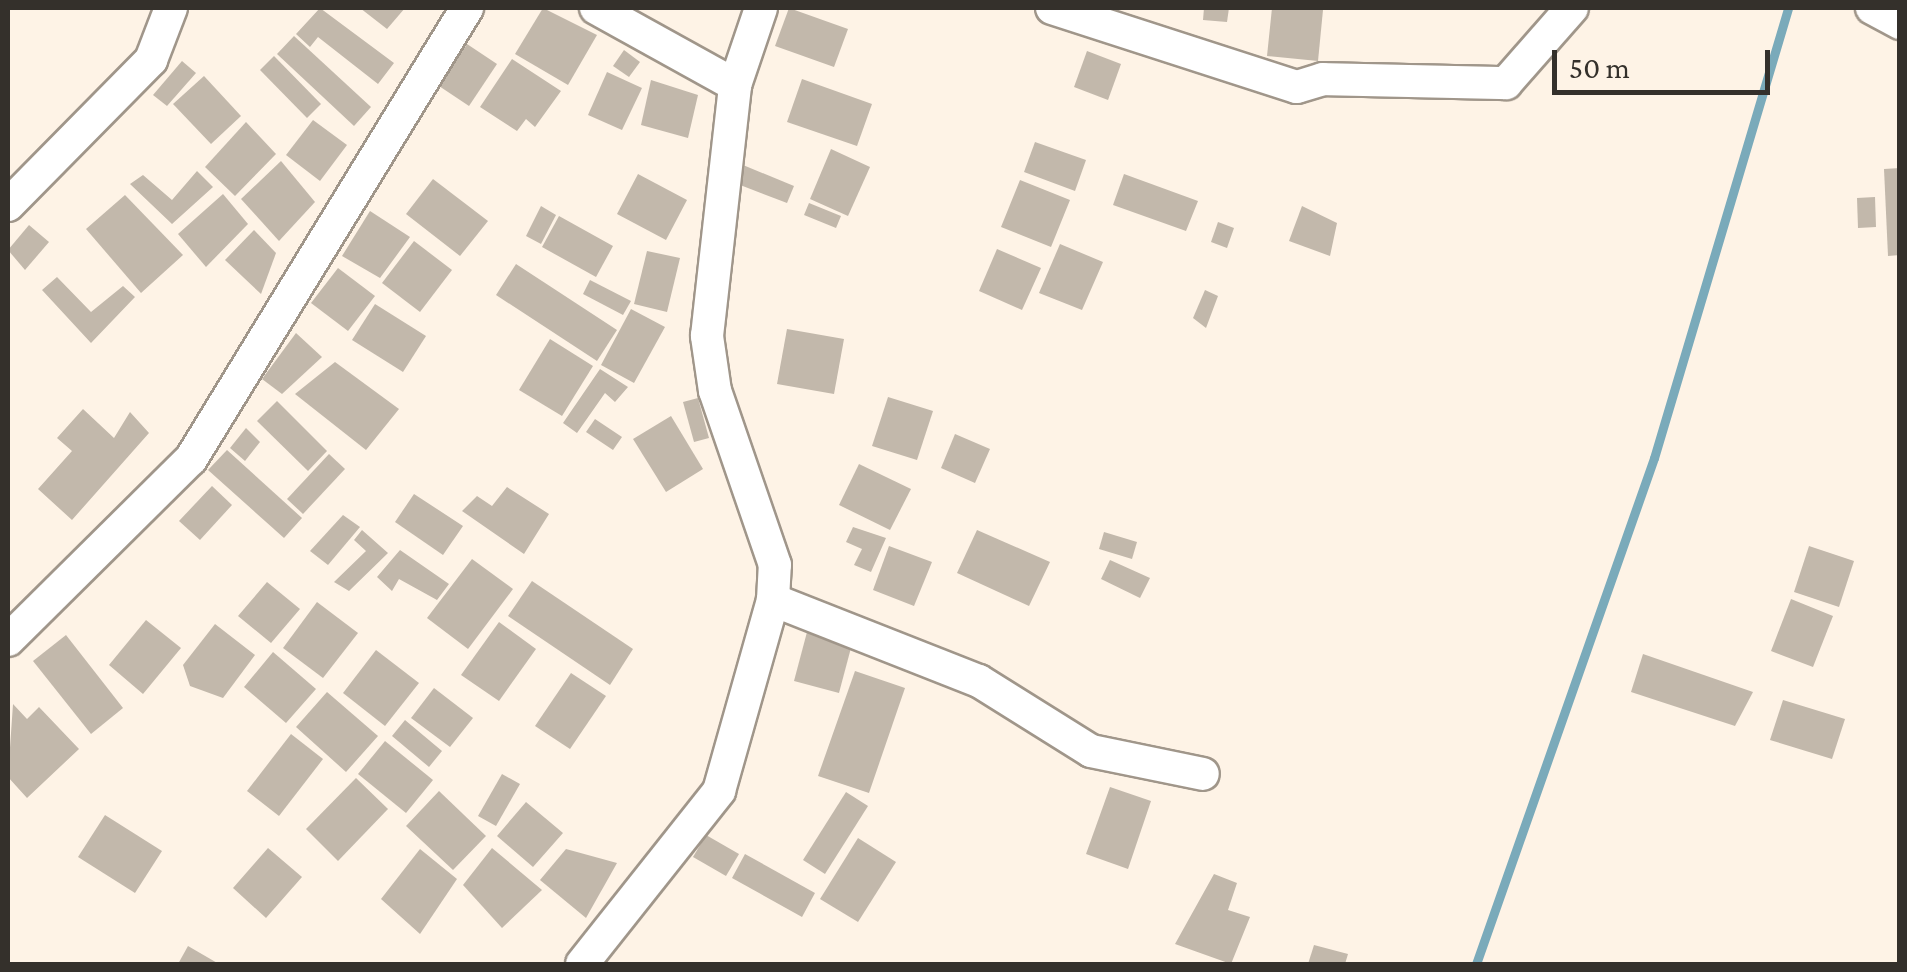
<!DOCTYPE html>
<html>
<head>
<meta charset="utf-8">
<style>
  body { margin:0 }
  #map { position:relative; width:1907px; height:972px; overflow:hidden; background:#fef3e6; font-family:"Crimson Pro",serif }
  div>[style] { position:absolute }
  .stream>* { height:9px; margin:-4.5px; padding:0 4.5px; transform-origin:4.5px; border-radius:4.5px; background:#7aaaba }
  .building>* { inset:0; background:#c2b8ab }
  .roads { filter:drop-shadow(2px 0 #a0968a) drop-shadow(-2px 0 #a0968a) drop-shadow(0 2px #a0968a) drop-shadow(0 -2px #a0968a) }
  .street>* { height:32px; margin:-16px; padding:0 16px; transform-origin:16px; border-radius:16px; background:#fff }
  span { translate:-50% -50%; white-space:nowrap; text-align:center; line-height:1.15; -webkit-text-stroke:8px #fef3e6; paint-order:stroke }
  .frame { position:absolute; inset:0; border:10px solid #34302b; pointer-events:none }
  .scale { position:absolute; left:1552px; top:50px; width:218px; height:45px; box-sizing:border-box; border:5px solid #34302b; border-top:0; padding-left:12px; font-size:30px; line-height:35px; white-space:nowrap; color:#34302b; -webkit-text-stroke:8px #fef3e6; paint-order:stroke }
</style>
</head>
<body>
<div id="map">
  <div class="stream">
    <div style="left:1476px;top:964px;width:536px;rotate:-70.62deg"></div>
    <div style="left:1654px;top:458px;width:470px;rotate:-73.4deg"></div>
  </div>
  <div class="building">
    <div style="clip-path:polygon(320px 8px,394px 63px,378px 84px,318px 37px,310px 47px,296px 34px)"></div>
    <div style="clip-path:polygon(360px 8px,405px 8px,387px 29px)"></div>
    <div style="clip-path:polygon(543px 8px,597px 35px,568px 85px,515px 54px)"></div>
    <div style="clip-path:polygon(789px 8px,848px 29px,834px 67px,775px 46px)"></div>
    <div style="clip-path:polygon(1204px 8px,1229px 8px,1227px 22px,1203px 20px)"></div>
    <div style="clip-path:polygon(1272px 8px,1323px 10px,1318px 61px,1267px 56px)"></div>
    <div style="clip-path:polygon(294px 36px,371px 107px,354px 126px,277px 54px)"></div>
    <div style="clip-path:polygon(467px 44px,497px 64px,469px 106px,439px 86px)"></div>
    <div style="clip-path:polygon(624px 50px,640px 62px,629px 77px,613px 66px)"></div>
    <div style="clip-path:polygon(1087px 51px,1121px 64px,1108px 100px,1074px 87px)"></div>
    <div style="clip-path:polygon(274px 56px,321px 104px,307px 118px,260px 70px)"></div>
    <div style="clip-path:polygon(512px 59px,561px 91px,535px 127px,526px 119px,517px 131px,480px 107px)"></div>
    <div style="clip-path:polygon(182px 61px,196px 73px,167px 106px,153px 95px)"></div>
    <div style="clip-path:polygon(607px 72px,642px 88px,622px 130px,588px 115px)"></div>
    <div style="clip-path:polygon(204px 76px,241px 116px,211px 144px,173px 104px)"></div>
    <div style="clip-path:polygon(802px 79px,872px 104px,857px 146px,787px 122px)"></div>
    <div style="clip-path:polygon(651px 80px,698px 95px,688px 138px,641px 125px)"></div>
    <div style="clip-path:polygon(313px 120px,347px 145px,320px 181px,286px 155px)"></div>
    <div style="clip-path:polygon(246px 122px,276px 154px,235px 196px,205px 167px)"></div>
    <div style="clip-path:polygon(1035px 142px,1086px 160px,1075px 191px,1024px 172px)"></div>
    <div style="clip-path:polygon(831px 149px,870px 167px,848px 216px,810px 199px)"></div>
    <div style="clip-path:polygon(281px 161px,315px 202px,279px 241px,241px 199px)"></div>
    <div style="clip-path:polygon(743px 165px,794px 186px,787px 203px,735px 183px)"></div>
    <div style="clip-path:polygon(1900px 168px,1900px 255px,1888px 256px,1884px 169px)"></div>
    <div style="clip-path:polygon(197px 171px,213px 187px,172px 224px,130px 184px,143px 175px,172px 200px)"></div>
    <div style="clip-path:polygon(638px 174px,687px 200px,666px 240px,617px 214px)"></div>
    <div style="clip-path:polygon(1124px 174px,1198px 201px,1186px 231px,1113px 205px)"></div>
    <div style="clip-path:polygon(433px 179px,488px 221px,460px 256px,406px 214px)"></div>
    <div style="clip-path:polygon(1020px 180px,1070px 200px,1051px 247px,1001px 227px)"></div>
    <div style="clip-path:polygon(223px 194px,248px 224px,206px 267px,178px 234px)"></div>
    <div style="clip-path:polygon(125px 195px,183px 255px,141px 293px,86px 229px)"></div>
    <div style="clip-path:polygon(1875px 197px,1876px 227px,1858px 228px,1857px 198px)"></div>
    <div style="clip-path:polygon(809px 203px,841px 216px,836px 228px,804px 215px)"></div>
    <div style="clip-path:polygon(541px 206px,556px 215px,541px 244px,526px 236px)"></div>
    <div style="clip-path:polygon(1302px 206px,1337px 223px,1330px 256px,1289px 241px)"></div>
    <div style="clip-path:polygon(370px 211px,410px 237px,380px 278px,342px 256px)"></div>
    <div style="clip-path:polygon(559px 216px,613px 246px,596px 277px,542px 247px)"></div>
    <div style="clip-path:polygon(1218px 222px,1234px 228px,1227px 248px,1211px 242px)"></div>
    <div style="clip-path:polygon(29px 225px,49px 242px,25px 270px,8px 250px)"></div>
    <div style="clip-path:polygon(254px 230px,276px 253px,261px 294px,225px 260px)"></div>
    <div style="clip-path:polygon(414px 241px,452px 270px,420px 312px,382px 283px)"></div>
    <div style="clip-path:polygon(1060px 244px,1103px 262px,1082px 310px,1039px 293px)"></div>
    <div style="clip-path:polygon(997px 249px,1041px 268px,1022px 310px,979px 291px)"></div>
    <div style="clip-path:polygon(647px 251px,680px 258px,667px 312px,634px 304px)"></div>
    <div style="clip-path:polygon(516px 264px,617px 330px,597px 361px,496px 295px)"></div>
    <div style="clip-path:polygon(338px 268px,375px 296px,348px 331px,311px 303px)"></div>
    <div style="clip-path:polygon(57px 277px,91px 312px,123px 286px,135px 297px,91px 343px,42px 290px)"></div>
    <div style="clip-path:polygon(590px 280px,631px 301px,623px 315px,583px 294px)"></div>
    <div style="clip-path:polygon(1205px 290px,1218px 296px,1206px 328px,1193px 318px)"></div>
    <div style="clip-path:polygon(375px 304px,426px 336px,403px 372px,352px 340px)"></div>
    <div style="clip-path:polygon(631px 309px,665px 327px,634px 383px,601px 365px)"></div>
    <div style="clip-path:polygon(787px 329px,844px 339px,834px 394px,777px 384px)"></div>
    <div style="clip-path:polygon(296px 333px,322px 357px,282px 394px,262px 379px)"></div>
    <div style="clip-path:polygon(550px 339px,593px 366px,562px 416px,519px 390px)"></div>
    <div style="clip-path:polygon(335px 362px,399px 409px,366px 450px,295px 394px)"></div>
    <div style="clip-path:polygon(600px 369px,628px 387px,615px 402px,605px 393px,577px 433px,563px 423px)"></div>
    <div style="clip-path:polygon(888px 397px,933px 411px,917px 460px,872px 446px)"></div>
    <div style="clip-path:polygon(698px 398px,709px 438px,694px 442px,683px 402px)"></div>
    <div style="clip-path:polygon(277px 401px,327px 451px,308px 471px,257px 421px)"></div>
    <div style="clip-path:polygon(83px 409px,114px 438px,130px 412px,149px 433px,72px 520px,38px 489px,72px 451px,57px 438px)"></div>
    <div style="clip-path:polygon(671px 416px,703px 469px,666px 492px,633px 439px)"></div>
    <div style="clip-path:polygon(595px 419px,622px 437px,613px 450px,586px 432px)"></div>
    <div style="clip-path:polygon(246px 428px,260px 442px,245px 461px,230px 448px)"></div>
    <div style="clip-path:polygon(955px 434px,990px 449px,975px 483px,941px 468px)"></div>
    <div style="clip-path:polygon(227px 450px,302px 518px,284px 538px,208px 470px)"></div>
    <div style="clip-path:polygon(329px 454px,345px 469px,303px 514px,287px 499px)"></div>
    <div style="clip-path:polygon(859px 464px,911px 489px,890px 530px,839px 505px)"></div>
    <div style="clip-path:polygon(212px 486px,232px 505px,200px 540px,179px 521px)"></div>
    <div style="clip-path:polygon(507px 487px,549px 514px,524px 554px,462px 511px,477px 496px,492px 506px)"></div>
    <div style="clip-path:polygon(414px 494px,463px 526px,443px 555px,395px 522px)"></div>
    <div style="clip-path:polygon(343px 515px,360px 527px,328px 565px,310px 551px)"></div>
    <div style="clip-path:polygon(853px 527px,886px 538px,871px 572px,854px 565px,862px 549px,846px 542px)"></div>
    <div style="clip-path:polygon(362px 530px,388px 553px,349px 591px,334px 582px,366px 551px,354px 540px)"></div>
    <div style="clip-path:polygon(977px 530px,1050px 562px,1029px 606px,957px 573px)"></div>
    <div style="clip-path:polygon(1104px 532px,1137px 542px,1132px 559px,1099px 549px)"></div>
    <div style="clip-path:polygon(889px 546px,932px 562px,914px 606px,873px 590px)"></div>
    <div style="clip-path:polygon(1809px 546px,1854px 561px,1839px 607px,1794px 592px)"></div>
    <div style="clip-path:polygon(400px 550px,449px 584px,437px 600px,399px 579px,392px 591px,377px 577px)"></div>
    <div style="clip-path:polygon(472px 559px,513px 589px,468px 649px,427px 618px)"></div>
    <div style="clip-path:polygon(1110px 560px,1150px 578px,1140px 598px,1101px 579px)"></div>
    <div style="clip-path:polygon(532px 581px,633px 649px,610px 685px,508px 616px)"></div>
    <div style="clip-path:polygon(267px 582px,300px 609px,271px 643px,238px 616px)"></div>
    <div style="clip-path:polygon(1791px 599px,1833px 616px,1813px 667px,1771px 651px)"></div>
    <div style="clip-path:polygon(317px 602px,358px 633px,323px 678px,283px 648px)"></div>
    <div style="clip-path:polygon(146px 620px,181px 648px,143px 694px,109px 665px)"></div>
    <div style="clip-path:polygon(499px 622px,536px 649px,499px 701px,461px 675px)"></div>
    <div style="clip-path:polygon(215px 624px,255px 655px,223px 698px,190px 686px,183px 665px)"></div>
    <div style="clip-path:polygon(807px 632px,852px 644px,839px 693px,794px 681px)"></div>
    <div style="clip-path:polygon(66px 635px,123px 708px,91px 734px,33px 661px)"></div>
    <div style="clip-path:polygon(376px 650px,419px 683px,385px 726px,343px 693px)"></div>
    <div style="clip-path:polygon(273px 652px,316px 689px,286px 723px,244px 687px)"></div>
    <div style="clip-path:polygon(1643px 654px,1753px 692px,1735px 726px,1631px 692px)"></div>
    <div style="clip-path:polygon(855px 671px,905px 688px,869px 793px,818px 776px)"></div>
    <div style="clip-path:polygon(571px 673px,606px 696px,570px 749px,535px 726px)"></div>
    <div style="clip-path:polygon(434px 688px,473px 718px,450px 747px,411px 718px)"></div>
    <div style="clip-path:polygon(327px 692px,378px 736px,346px 772px,296px 727px)"></div>
    <div style="clip-path:polygon(1783px 700px,1845px 719px,1832px 759px,1770px 740px)"></div>
    <div style="clip-path:polygon(13px 704px,27px 719px,39px 707px,79px 749px,27px 798px,8px 777px)"></div>
    <div style="clip-path:polygon(405px 720px,442px 751px,429px 767px,392px 736px)"></div>
    <div style="clip-path:polygon(291px 734px,323px 759px,279px 816px,247px 791px)"></div>
    <div style="clip-path:polygon(385px 741px,433px 780px,406px 813px,358px 774px)"></div>
    <div style="clip-path:polygon(502px 774px,520px 784px,496px 826px,478px 816px)"></div>
    <div style="clip-path:polygon(356px 778px,388px 809px,338px 861px,306px 829px)"></div>
    <div style="clip-path:polygon(1110px 787px,1151px 801px,1128px 869px,1086px 854px)"></div>
    <div style="clip-path:polygon(439px 791px,486px 836px,453px 870px,406px 826px)"></div>
    <div style="clip-path:polygon(846px 792px,868px 806px,825px 874px,803px 860px)"></div>
    <div style="clip-path:polygon(526px 802px,563px 833px,533px 867px,497px 836px)"></div>
    <div style="clip-path:polygon(105px 815px,162px 851px,135px 893px,78px 857px)"></div>
    <div style="clip-path:polygon(706px 835px,739px 854px,726px 876px,693px 857px)"></div>
    <div style="clip-path:polygon(858px 838px,896px 862px,858px 922px,820px 899px)"></div>
    <div style="clip-path:polygon(268px 848px,302px 877px,266px 918px,233px 888px)"></div>
    <div style="clip-path:polygon(492px 848px,542px 890px,502px 928px,463px 885px)"></div>
    <div style="clip-path:polygon(420px 849px,457px 879px,420px 934px,381px 899px)"></div>
    <div style="clip-path:polygon(566px 849px,617px 863px,586px 918px,540px 880px)"></div>
    <div style="clip-path:polygon(745px 854px,815px 893px,802px 917px,732px 878px)"></div>
    <div style="clip-path:polygon(1214px 874px,1237px 883px,1228px 910px,1250px 917px,1231px 964px,1175px 944px)"></div>
    <div style="clip-path:polygon(1314px 945px,1348px 954px,1345px 964px,1308px 964px)"></div>
    <div style="clip-path:polygon(188px 946px,219px 964px,178px 964px)"></div>
  </div>
  <div class="roads">
    <div class="street">
      <div style="left:596px;top:8px;width:159px;rotate:29deg"></div>
      <div style="left:1052px;top:8px;width:257px;rotate:17.9deg"></div>
      <div style="left:1297px;top:87px;width:27px;rotate:-17deg"></div>
      <div style="left:1323px;top:79px;width:183px;rotate:1.3deg"></div>
      <div style="left:1506px;top:83px;width:100px;rotate:-48.7deg"></div>
      <div style="left:1872px;top:8px;width:32px;rotate:28deg"></div>
      <div style="left:8px;top:205px;width:204px;rotate:-45.4deg"></div>
      <div style="left:151px;top:60px;width:56px;rotate:-69deg"></div>
      <div style="left:773px;top:600px;width:221px;rotate:21.5deg"></div>
      <div style="left:979px;top:681px;width:132px;rotate:32deg"></div>
      <div style="left:1091px;top:751px;width:114px;rotate:11.6deg"></div>
      <div style="left:8px;top:640px;width:257px;rotate:-44.7deg"></div>
      <div style="left:191px;top:459px;width:529px;rotate:-58.53deg"></div>
      <div style="left:582px;top:964px;width:221px;rotate:-51.6deg"></div>
      <div style="left:719px;top:791px;width:198px;rotate:-74.2deg"></div>
      <div style="left:773px;top:600px;width:35px;rotate:-87deg"></div>
      <div style="left:775px;top:565px;width:184px;rotate:-109deg"></div>
      <div style="left:715px;top:391px;width:56px;rotate:-98.3deg"></div>
      <div style="left:707px;top:336px;width:253px;rotate:-83.6deg"></div>
      <div style="left:735px;top:85px;width:81px;rotate:-71.3deg"></div>
    </div>
  </div>
  <div class="frame"></div>
  <div class="scale">50 m</div>
</div>
</body>
</html>
